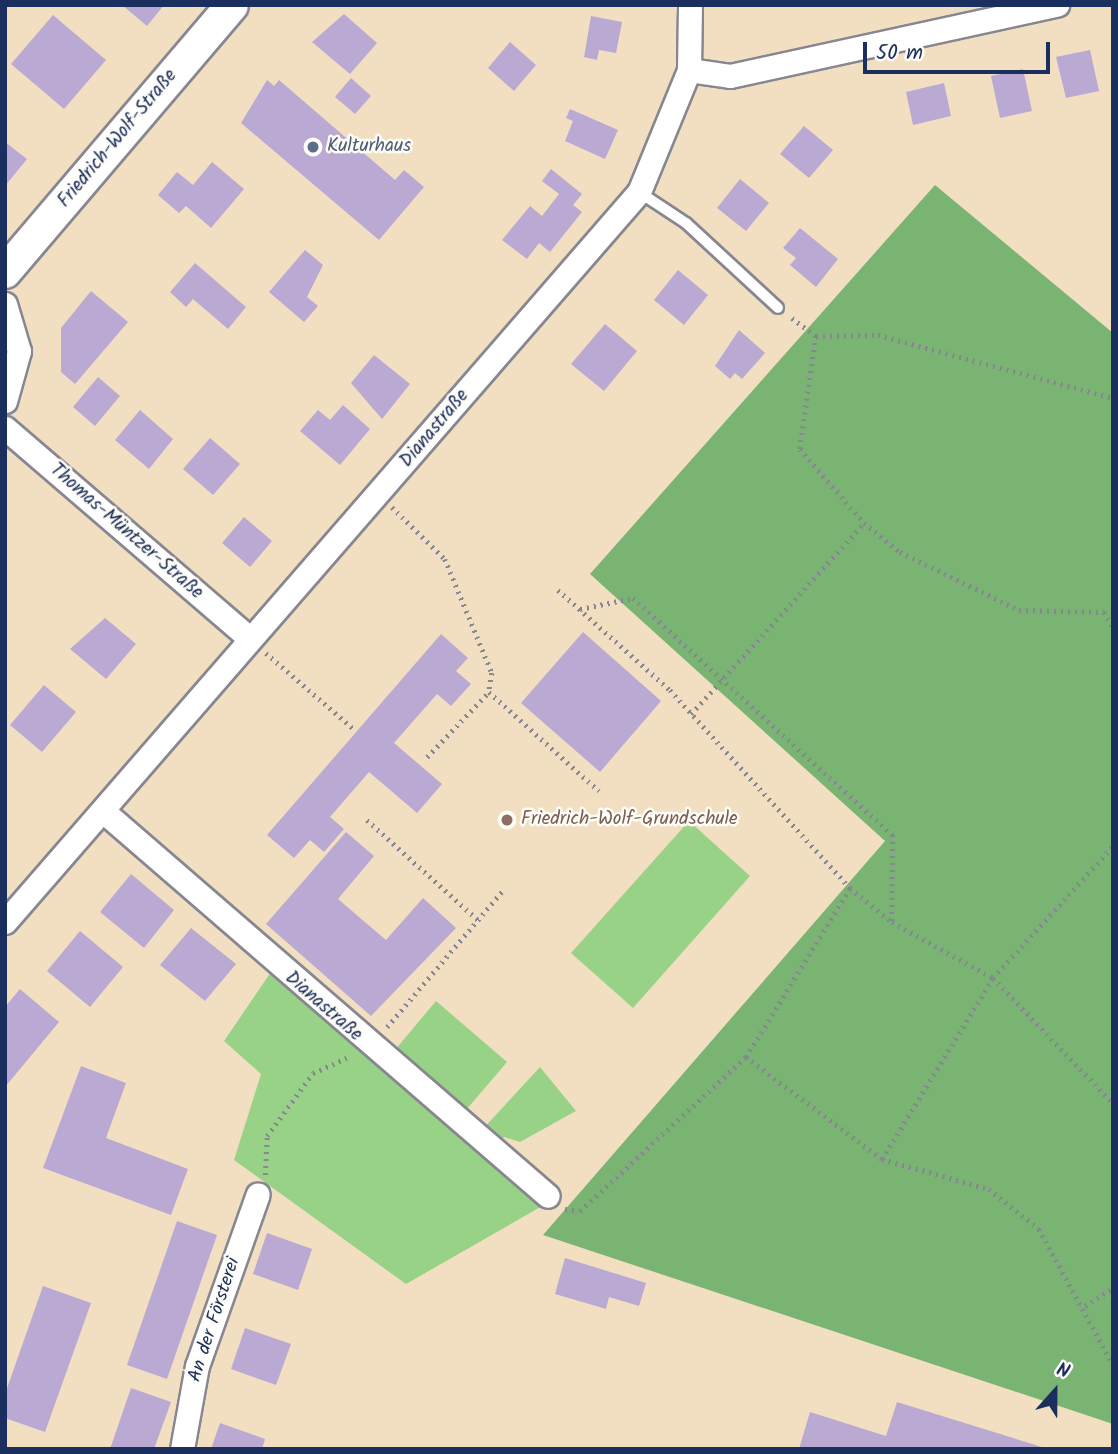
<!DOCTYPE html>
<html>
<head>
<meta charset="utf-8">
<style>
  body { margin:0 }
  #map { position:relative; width:1118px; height:1454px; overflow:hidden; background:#f2dfc1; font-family:Kalam,sans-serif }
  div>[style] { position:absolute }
  .green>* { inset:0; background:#98d286 }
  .forest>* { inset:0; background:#7ab473 }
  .building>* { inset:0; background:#b9a9d3 }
  .path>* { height:4.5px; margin-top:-2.25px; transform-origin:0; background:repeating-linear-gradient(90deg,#868790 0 2px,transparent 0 7px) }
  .roads { filter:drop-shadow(2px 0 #868790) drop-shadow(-2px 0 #868790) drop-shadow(0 2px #868790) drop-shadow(0 -2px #868790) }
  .lane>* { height:10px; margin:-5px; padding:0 5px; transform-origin:5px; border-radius:5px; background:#fff }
  .street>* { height:23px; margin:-11.5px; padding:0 11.5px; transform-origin:11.5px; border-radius:11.5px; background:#fff }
  .secondary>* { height:32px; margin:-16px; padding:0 16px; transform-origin:16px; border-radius:16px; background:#fff }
  .dots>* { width:19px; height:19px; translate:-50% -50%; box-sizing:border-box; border:4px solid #fdfcf7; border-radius:50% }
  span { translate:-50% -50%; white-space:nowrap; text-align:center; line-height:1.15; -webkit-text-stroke:5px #fdfcf7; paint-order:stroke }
  .street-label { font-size:19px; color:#1b2f5e }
  .service-label { font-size:19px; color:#4e5e75 }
  .left { translate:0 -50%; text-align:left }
  .education-label { font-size:19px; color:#785e54 }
  .frame { position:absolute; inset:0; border:7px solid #1b2f5e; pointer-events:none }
  .north { position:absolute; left:1020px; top:1356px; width:70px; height:70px; -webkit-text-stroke:5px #fdfcf7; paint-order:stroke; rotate:21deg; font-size:19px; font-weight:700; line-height:28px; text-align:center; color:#1b2f5e }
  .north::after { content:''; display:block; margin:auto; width:24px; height:32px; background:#1b2f5e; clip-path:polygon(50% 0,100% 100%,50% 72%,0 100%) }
  .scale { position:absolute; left:863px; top:42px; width:187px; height:32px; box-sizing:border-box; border:4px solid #1b2f5e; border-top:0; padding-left:9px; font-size:21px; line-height:24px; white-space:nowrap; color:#1b2f5e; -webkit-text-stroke:5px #fdfcf7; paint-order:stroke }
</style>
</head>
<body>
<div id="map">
  <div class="green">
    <div style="clip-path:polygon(689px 821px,750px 876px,633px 1008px,571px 953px)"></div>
    <div style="clip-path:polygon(282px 956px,482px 1130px,540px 1067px,576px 1111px,520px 1142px,504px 1137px,497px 1143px,558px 1197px,406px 1284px,234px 1160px,261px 1074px,224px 1041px)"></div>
    <div style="clip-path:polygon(436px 1001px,507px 1062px,466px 1110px,395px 1050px)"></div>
  </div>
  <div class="forest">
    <div style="clip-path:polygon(935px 185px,1113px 333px,1113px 1424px,543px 1235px,885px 841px,590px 574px)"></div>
  </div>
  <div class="building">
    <div style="clip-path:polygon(122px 5px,164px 5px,147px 26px)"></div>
    <div style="clip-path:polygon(344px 14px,377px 43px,350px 74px,312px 42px)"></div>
    <div style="clip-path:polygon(53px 15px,106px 60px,64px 109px,11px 64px)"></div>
    <div style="clip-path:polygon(591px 16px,622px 22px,616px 53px,599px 50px,597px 60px,584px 57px)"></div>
    <div style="clip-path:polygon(510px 42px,536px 65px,514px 91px,488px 68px)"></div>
    <div style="clip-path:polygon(1090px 50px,1099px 91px,1066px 98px,1056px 57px)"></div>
    <div style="clip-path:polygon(1023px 69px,1032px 111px,1000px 118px,991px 76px)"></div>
    <div style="clip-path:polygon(351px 78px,371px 96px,355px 114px,335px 97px)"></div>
    <div style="clip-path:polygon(267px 80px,274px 86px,279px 80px,395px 180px,404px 170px,424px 187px,379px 240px,241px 123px)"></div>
    <div style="clip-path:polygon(944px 83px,951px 116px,913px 125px,906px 92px)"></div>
    <div style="clip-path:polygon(570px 109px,618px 130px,605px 159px,565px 141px,573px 121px,566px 118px)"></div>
    <div style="clip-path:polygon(804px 126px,833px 150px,809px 178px,780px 154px)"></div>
    <div style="clip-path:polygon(5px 142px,27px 159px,5px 186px)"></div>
    <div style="clip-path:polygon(212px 162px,244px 189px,211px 228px,186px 206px,179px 213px,158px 195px,177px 172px,193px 185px)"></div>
    <div style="clip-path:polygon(551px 169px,582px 194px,573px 205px,582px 212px,550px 252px,539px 243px,527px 259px,502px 240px,530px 206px,542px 216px,559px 194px,542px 181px)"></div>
    <div style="clip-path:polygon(740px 179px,769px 203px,746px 231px,717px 208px)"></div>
    <div style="clip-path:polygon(800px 228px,838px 259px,816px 287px,790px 265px,796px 258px,783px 248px)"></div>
    <div style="clip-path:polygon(305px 250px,323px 265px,307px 297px,318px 306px,304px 322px,269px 292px)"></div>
    <div style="clip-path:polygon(195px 263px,246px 307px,228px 329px,193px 299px,186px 307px,170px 292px)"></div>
    <div style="clip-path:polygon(678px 270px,708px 295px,684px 325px,654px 300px)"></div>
    <div style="clip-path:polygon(91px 291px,128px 322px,75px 384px,61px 372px,61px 328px)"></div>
    <div style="clip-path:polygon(605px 324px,637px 351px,604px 391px,571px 364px)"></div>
    <div style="clip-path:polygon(739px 330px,765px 353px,742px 379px,735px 373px,730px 379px,715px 366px)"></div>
    <div style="clip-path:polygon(374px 355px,410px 384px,382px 419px,351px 383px)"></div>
    <div style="clip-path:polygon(98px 377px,120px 396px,95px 426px,73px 407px)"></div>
    <div style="clip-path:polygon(343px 405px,370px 429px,340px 465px,300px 431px,318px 410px,330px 420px)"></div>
    <div style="clip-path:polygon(140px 410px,173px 439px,149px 469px,115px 440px)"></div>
    <div style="clip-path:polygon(210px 438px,240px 464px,213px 495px,183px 469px)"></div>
    <div style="clip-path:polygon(244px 517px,272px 541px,250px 567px,222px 543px)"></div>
    <div style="clip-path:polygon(105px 618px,136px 644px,106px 679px,70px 649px)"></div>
    <div style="clip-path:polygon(583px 632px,661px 701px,600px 772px,521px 703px)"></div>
    <div style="clip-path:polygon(441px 634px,468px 658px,456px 671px,471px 684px,451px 706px,437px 694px,394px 743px,442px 784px,417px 813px,369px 772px,330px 817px,344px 829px,324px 852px,310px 840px,294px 858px,267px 835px)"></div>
    <div style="clip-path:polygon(44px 685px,76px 712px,42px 752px,10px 725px)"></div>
    <div style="clip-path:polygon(346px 832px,374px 856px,338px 899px,386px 940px,423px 898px,456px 928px,371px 1016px,266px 924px)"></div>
    <div style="clip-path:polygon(131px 874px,174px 910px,144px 948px,100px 912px)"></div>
    <div style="clip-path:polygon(191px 928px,236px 964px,205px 1001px,160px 965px)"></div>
    <div style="clip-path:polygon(80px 931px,123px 967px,90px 1007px,47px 971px)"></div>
    <div style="clip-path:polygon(20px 989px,59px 1022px,5px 1087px,5px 1007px)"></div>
    <div style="clip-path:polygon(81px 1066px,126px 1083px,106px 1138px,188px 1169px,171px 1215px,43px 1168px)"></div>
    <div style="clip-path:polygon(177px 1221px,217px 1235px,167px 1379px,127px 1365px)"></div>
    <div style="clip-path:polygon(267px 1233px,312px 1249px,298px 1290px,253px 1274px)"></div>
    <div style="clip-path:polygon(565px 1258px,646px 1283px,639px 1306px,609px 1297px,606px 1309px,555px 1294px)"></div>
    <div style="clip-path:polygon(43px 1286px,91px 1303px,45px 1432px,5px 1418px,5px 1394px)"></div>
    <div style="clip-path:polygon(245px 1328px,291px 1344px,276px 1385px,231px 1369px)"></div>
    <div style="clip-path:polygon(131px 1388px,171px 1402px,154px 1449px,110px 1449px)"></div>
    <div style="clip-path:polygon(897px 1402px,1045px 1448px,1045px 1449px,799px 1449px,810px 1412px,886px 1436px)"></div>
    <div style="clip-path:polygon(220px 1423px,265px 1439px,262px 1449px,211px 1449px)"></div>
  </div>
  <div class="path">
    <div style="left:792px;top:318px;width:30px;rotate:37deg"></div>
    <div style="left:816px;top:336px;width:62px;rotate:-0.9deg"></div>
    <div style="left:878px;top:335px;width:243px;rotate:15deg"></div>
    <div style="left:816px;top:336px;width:114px;rotate:98.1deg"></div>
    <div style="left:800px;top:449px;width:98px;rotate:49.1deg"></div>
    <div style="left:864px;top:523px;width:46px;rotate:38.9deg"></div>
    <div style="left:900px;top:552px;width:132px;rotate:26deg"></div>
    <div style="left:1019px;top:610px;width:85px;rotate:1.3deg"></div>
    <div style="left:1104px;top:612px;width:17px;rotate:59deg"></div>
    <div style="left:392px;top:507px;width:74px;rotate:44.5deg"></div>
    <div style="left:445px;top:559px;width:123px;rotate:67.6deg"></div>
    <div style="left:492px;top:673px;width:19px;rotate:99deg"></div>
    <div style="left:558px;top:590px;width:150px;rotate:41.8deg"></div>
    <div style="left:670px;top:690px;width:268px;rotate:47.7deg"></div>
    <div style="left:850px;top:888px;width:54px;rotate:39deg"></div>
    <div style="left:892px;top:922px;width:115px;rotate:29deg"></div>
    <div style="left:993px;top:978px;width:173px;rotate:46.2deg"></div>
    <div style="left:580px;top:609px;width:54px;rotate:-11.7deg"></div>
    <div style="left:633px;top:598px;width:352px;rotate:42.4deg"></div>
    <div style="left:893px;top:835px;width:86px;rotate:90.7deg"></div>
    <div style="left:266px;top:653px;width:118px;rotate:40.9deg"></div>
    <div style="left:691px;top:714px;width:258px;rotate:-47.8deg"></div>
    <div style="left:427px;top:757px;width:90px;rotate:-46.4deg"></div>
    <div style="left:489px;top:692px;width:148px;rotate:42deg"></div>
    <div style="left:367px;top:820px;width:149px;rotate:42deg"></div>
    <div style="left:387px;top:1027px;width:181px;rotate:-49.7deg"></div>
    <div style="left:746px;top:1057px;width:170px;rotate:36.9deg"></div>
    <div style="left:882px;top:1159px;width:111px;rotate:15.7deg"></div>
    <div style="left:989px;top:1189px;width:64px;rotate:38.7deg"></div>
    <div style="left:1039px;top:1229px;width:155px;rotate:61.4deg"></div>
    <div style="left:882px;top:1159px;width:212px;rotate:-58.5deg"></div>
    <div style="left:993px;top:978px;width:178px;rotate:-47.7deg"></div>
    <div style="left:265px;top:1175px;width:39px;rotate:-87deg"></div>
    <div style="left:267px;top:1136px;width:78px;rotate:-53.9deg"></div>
    <div style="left:313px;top:1073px;width:42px;rotate:-24.1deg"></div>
    <div style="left:565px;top:1209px;width:15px;rotate:8deg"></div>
    <div style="left:580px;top:1211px;width:226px;rotate:-42.9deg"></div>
    <div style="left:746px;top:1057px;width:198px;rotate:-58.4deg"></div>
    <div style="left:1085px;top:1306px;width:33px;rotate:-33deg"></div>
  </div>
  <div class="roads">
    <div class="lane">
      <div style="left:639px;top:192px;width:56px;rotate:33.4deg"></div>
      <div style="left:686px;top:223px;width:125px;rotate:42.7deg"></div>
    </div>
    <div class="street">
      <div style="left:689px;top:70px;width:41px;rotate:8.3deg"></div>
      <div style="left:730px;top:76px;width:335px;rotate:-12.3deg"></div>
      <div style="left:5px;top:304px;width:49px;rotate:73.4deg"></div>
      <div style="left:19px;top:351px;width:52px;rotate:105.6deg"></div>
      <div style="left:5px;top:428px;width:319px;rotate:40.7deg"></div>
      <div style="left:103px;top:811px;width:588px;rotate:40.87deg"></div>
      <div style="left:5px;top:922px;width:967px;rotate:-49.03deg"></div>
      <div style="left:639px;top:192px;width:132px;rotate:-67.7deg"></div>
      <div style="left:689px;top:70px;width:65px;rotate:-89.1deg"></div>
      <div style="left:182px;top:1449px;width:84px;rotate:-79.8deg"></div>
      <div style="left:197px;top:1366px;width:182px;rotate:-70.5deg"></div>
    </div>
    <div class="secondary">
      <div style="left:5px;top:272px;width:350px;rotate:-49.6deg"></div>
    </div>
  </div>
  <div class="dots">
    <div style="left:313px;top:147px;background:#5c6f8a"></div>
    <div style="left:507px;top:820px;background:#8d6e63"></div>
  </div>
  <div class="street-label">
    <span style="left:118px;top:139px;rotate:-50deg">Friedrich-Wolf-Straße</span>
    <span style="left:435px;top:429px;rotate:-50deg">Dianastraße</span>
    <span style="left:126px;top:532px;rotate:41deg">Thomas-Müntzer-Straße</span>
    <span style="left:323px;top:1007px;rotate:41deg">Dianastraße</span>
    <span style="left:215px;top:1320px;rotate:-72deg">An der Försterei</span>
  </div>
  <div class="service-label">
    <span class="left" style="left:327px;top:147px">Kulturhaus</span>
  </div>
  <div class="education-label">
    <span class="left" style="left:521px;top:820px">Friedrich-Wolf-Grundschule</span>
  </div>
  <div class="frame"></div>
  <div class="north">N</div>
  <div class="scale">50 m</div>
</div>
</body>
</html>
